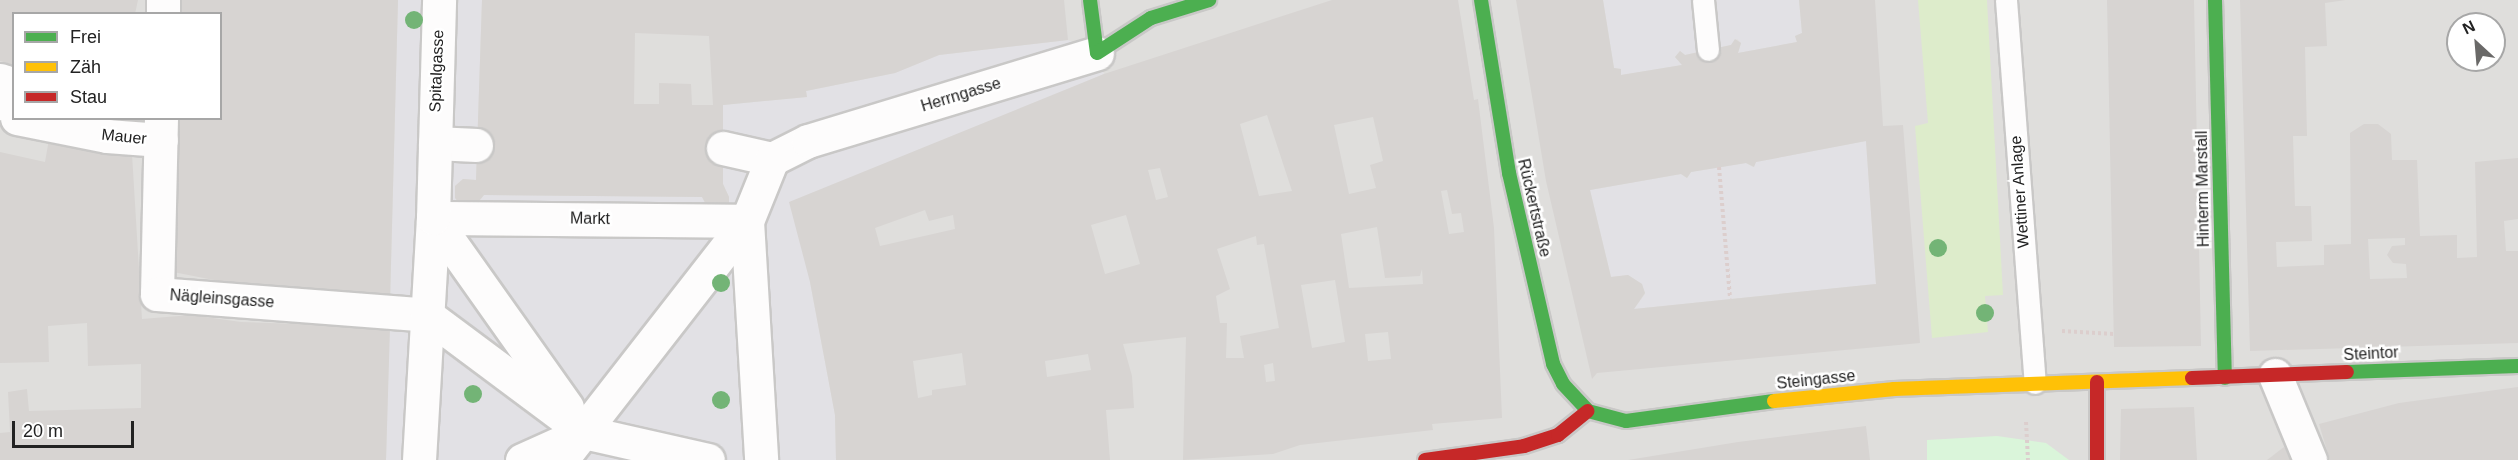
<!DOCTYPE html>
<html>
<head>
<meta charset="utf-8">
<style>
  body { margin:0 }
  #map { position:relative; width:2518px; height:460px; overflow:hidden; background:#f0eeeb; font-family:Helvetica,sans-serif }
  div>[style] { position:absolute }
  .residential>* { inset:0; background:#dfdedc }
  .grass>* { inset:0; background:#ddeccb }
  .park>* { inset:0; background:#daf5da }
  .plaza>* { inset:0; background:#e2e1e5 }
  .building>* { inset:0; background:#d7d4d2 }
  .path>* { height:4px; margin-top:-2px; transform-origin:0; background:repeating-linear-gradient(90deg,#dccecd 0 3px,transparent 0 6px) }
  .roads { filter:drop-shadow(2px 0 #c9c8c7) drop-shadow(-2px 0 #c9c8c7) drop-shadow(0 2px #c9c8c7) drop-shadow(0 -2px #c9c8c7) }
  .lane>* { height:21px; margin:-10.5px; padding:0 10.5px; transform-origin:10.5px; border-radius:10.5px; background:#fdfcfc }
  .street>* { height:33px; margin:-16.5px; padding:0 16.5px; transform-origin:16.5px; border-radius:16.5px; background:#fdfcfc }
  .fast>* { height:14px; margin:-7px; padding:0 7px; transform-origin:7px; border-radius:7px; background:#4caf50 }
  .slow>* { height:14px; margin:-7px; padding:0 7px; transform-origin:7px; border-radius:7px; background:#ffc107 }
  .jam>* { height:14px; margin:-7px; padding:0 7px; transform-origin:7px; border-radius:7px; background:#c62828 }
  .trees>* { width:18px; height:18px; margin:-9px; border-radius:50%; background:#73b476 }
  span { translate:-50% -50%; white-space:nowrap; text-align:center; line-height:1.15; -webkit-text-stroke:5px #fff; paint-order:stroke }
  .street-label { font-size:16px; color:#222 }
  .legend { position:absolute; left:12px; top:12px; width:210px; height:108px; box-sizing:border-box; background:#fff; border:2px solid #a7a7a7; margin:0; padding:8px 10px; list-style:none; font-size:18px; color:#222 }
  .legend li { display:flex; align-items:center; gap:12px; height:30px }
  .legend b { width:30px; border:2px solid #a7a7a7 }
  .north { position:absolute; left:2446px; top:12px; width:60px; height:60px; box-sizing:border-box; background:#fff; border:2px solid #a7a7a7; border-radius:50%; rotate:334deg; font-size:16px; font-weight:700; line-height:24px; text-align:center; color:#222 }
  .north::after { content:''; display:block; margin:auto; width:21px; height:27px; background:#6a6968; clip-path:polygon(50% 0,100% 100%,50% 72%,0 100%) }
  .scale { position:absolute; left:12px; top:421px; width:122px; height:27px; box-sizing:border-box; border:3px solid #222; border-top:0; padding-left:8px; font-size:18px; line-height:21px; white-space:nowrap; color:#222; -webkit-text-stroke:4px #fff; paint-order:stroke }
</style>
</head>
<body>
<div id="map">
  <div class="residential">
    <div style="clip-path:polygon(evenodd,0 0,2518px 0,2518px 460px,0 460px,0 0,14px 14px,220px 14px,220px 118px,14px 118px,14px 14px,0 0,2458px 24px,2494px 24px,2494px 60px,2458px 60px,2458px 24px)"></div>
  </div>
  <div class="grass">
    <div style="clip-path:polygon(1918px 0,1987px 0,2003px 295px,1985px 296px,1988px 332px,1932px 338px,1915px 126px,1928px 123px)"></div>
  </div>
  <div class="park">
    <div style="clip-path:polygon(1997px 436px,2046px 443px,2069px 460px,1927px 460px,1927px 440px)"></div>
  </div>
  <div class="plaza">
    <div style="clip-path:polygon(398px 0,482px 0,476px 180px,463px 179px,455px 186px,455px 198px,463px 207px,474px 207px,484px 195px,702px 197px,709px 210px,720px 210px,729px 204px,729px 197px,723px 184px,723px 105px,807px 97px,806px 91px,895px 73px,939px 55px,1068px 40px,1097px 53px,1104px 74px,965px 133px,810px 282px,835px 415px,836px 460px,386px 460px)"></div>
    <div style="clip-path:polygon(1603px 0,1799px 0,1802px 33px,1795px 36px,1797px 42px,1738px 53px,1741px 43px,1737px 39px,1731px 45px,1685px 55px,1680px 51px,1675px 57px,1682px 65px,1621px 75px,1621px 69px,1614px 68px)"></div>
    <div style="clip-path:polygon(1866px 141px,1876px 284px,1634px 309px,1645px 294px,1642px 284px,1628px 275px,1611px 277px,1590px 190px,1681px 174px,1687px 178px,1691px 172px,1746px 163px,1753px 167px,1756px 162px)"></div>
  </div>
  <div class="building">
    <div style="clip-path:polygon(0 0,138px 0,135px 14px,14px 14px,14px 65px,0 61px)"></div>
    <div style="clip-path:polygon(176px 0,398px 0,390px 300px,285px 294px,168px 271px,172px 118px,220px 118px,220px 14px,175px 14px)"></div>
    <div style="clip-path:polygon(evenodd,482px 0,1064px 0,1068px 40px,939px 55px,895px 73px,806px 91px,807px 97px,723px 105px,723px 184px,729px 197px,729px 204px,720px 210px,709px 210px,702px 197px,484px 195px,474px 207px,463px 207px,455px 198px,455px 186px,463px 179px,476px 180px,482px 0,635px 33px,709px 36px,713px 105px,692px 105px,691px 84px,659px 83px,659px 104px,634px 104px,635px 33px)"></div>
    <div style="clip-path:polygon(evenodd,1332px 0,1458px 0,1474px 100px,1478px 99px,1494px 228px,1502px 418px,1432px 424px,1433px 430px,1300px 445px,1273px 454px,1183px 460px,1186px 337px,1123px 344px,1132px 376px,1134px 408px,1106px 410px,1110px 460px,836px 460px,835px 415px,810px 282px,789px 202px,1104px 74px,1332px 0,1267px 115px,1292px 191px,1259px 196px,1240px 124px,1267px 115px,1332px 0,1373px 117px,1383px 161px,1370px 165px,1376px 188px,1349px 194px,1334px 125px,1373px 117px,1332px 0,1160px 168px,1168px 197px,1156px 200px,1148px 170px,1160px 168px,1332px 0,1447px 190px,1452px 214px,1461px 213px,1464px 232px,1449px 234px,1441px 191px,1447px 190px,1332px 0,925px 210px,929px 221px,953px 215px,955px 229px,880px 246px,875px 228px,925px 210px,1332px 0,1126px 215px,1140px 264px,1105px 274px,1091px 225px,1126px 215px,1332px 0,1377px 227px,1385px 278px,1420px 276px,1422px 269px,1423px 284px,1349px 288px,1341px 234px,1377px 227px,1332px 0,1256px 236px,1257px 245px,1264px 244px,1279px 328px,1240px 336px,1244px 358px,1226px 358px,1227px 323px,1220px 323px,1216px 296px,1230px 289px,1217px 249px,1256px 236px,1332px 0,1335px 280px,1345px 342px,1312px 348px,1301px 285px,1335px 280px,1332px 0,1388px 332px,1391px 359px,1368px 361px,1365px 334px,1388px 332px,1332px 0,962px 353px,966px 385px,932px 390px,932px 395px,918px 398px,913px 361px,962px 353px,1332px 0,1088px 354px,1091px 370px,1047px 377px,1045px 361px,1088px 354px,1332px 0,1273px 363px,1275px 381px,1266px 382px,1264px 365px,1273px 363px)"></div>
    <div style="clip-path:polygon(evenodd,1516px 0,1603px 0,1614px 68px,1621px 69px,1621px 75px,1682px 65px,1675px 57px,1680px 51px,1685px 55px,1731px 45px,1735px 39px,1741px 43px,1738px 53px,1797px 42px,1795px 36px,1802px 33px,1799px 0,1875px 0,1883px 126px,1903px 125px,1920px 343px,1597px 373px,1592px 379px,1546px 181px,1516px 0,1866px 141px,1876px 284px,1634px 309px,1645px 293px,1642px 284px,1628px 275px,1611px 277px,1590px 190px,1681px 174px,1687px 178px,1691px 172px,1746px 163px,1754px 167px,1756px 162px,1866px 141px)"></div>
    <div style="clip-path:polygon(2107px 0,2194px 0,2201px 346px,2114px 347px)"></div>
    <div style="clip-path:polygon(evenodd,2240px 0,2346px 0,2325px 3px,2327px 46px,2305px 47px,2307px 136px,2293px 136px,2295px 206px,2311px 206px,2312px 241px,2276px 242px,2277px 267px,2324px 265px,2324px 245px,2351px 244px,2350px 133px,2364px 124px,2378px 124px,2391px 134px,2392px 160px,2417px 160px,2420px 236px,2457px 235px,2457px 258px,2477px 257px,2475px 162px,2518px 158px,2518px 219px,2504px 221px,2506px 251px,2518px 251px,2518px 343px,2250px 351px,2240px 0,2405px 238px,2405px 245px,2392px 246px,2387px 255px,2393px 263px,2406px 264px,2407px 278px,2370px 279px,2368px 239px,2405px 238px)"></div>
    <div style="clip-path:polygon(49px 139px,132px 154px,142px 319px,191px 315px,241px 322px,390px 327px,386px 460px,0 460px,0 433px,10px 432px,8px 392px,27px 389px,29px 411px,141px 408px,141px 364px,88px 366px,87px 323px,48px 326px,49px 362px,0 363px,0 152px,45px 162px)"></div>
    <div style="clip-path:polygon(2518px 387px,2518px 460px,2330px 460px,2319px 424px,2399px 403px)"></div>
    <div style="clip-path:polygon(2194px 407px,2197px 460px,2120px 460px,2121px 409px)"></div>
    <div style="clip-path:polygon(1866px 426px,1870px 460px,1628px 460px,1738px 442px)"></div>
    <div style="clip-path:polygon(2284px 447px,2293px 460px,2267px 460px)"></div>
  </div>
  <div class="path">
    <div style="left:1719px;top:167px;width:132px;rotate:85.2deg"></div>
    <div style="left:2062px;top:331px;width:52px;rotate:3.3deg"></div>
    <div style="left:2026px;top:422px;width:38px;rotate:87deg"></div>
  </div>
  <div class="roads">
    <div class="lane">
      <div style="left:1703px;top:0;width:50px;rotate:84.3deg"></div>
      <div style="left:2006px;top:0;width:384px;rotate:85.7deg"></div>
    </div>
    <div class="street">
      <div style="left:163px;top:14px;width:14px;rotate:-90deg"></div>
      <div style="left:0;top:80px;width:6px;rotate:18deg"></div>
      <div style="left:6px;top:82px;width:22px;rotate:106deg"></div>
      <div style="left:17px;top:118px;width:92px;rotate:11.3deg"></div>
      <div style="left:107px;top:136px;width:54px;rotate:4.2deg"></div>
      <div style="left:161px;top:118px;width:176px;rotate:91.3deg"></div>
      <div style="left:157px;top:294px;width:271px;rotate:4.4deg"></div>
      <div style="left:427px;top:315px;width:196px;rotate:36.7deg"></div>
      <div style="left:584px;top:432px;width:127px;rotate:12.7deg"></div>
      <div style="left:435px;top:143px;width:41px;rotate:2.8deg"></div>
      <div style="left:723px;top:148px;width:50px;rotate:12.7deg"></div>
      <div style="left:433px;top:218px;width:314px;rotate:0.5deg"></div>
      <div style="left:433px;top:218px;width:232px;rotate:54.7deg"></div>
      <div style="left:747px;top:221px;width:239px;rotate:86.6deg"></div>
      <div style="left:2275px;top:375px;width:92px;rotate:67.6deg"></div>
      <div style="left:419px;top:460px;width:242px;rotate:-86.7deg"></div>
      <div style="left:433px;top:218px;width:218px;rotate:-88.4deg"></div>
      <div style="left:522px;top:460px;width:64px;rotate:-24.1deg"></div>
      <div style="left:561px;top:460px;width:303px;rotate:-52.1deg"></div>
      <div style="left:747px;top:221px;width:67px;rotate:-68deg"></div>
      <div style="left:772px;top:159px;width:40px;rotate:-26.6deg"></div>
      <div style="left:808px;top:141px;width:302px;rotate:-16.9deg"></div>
    </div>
    <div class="fast">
      <div style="left:1090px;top:0;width:53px;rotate:82.5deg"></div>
      <div style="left:1097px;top:53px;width:64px;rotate:-32.9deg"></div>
      <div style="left:1151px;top:18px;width:61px;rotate:-17.2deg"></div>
      <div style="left:1481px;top:0;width:175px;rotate:80.8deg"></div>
      <div style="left:1509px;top:173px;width:196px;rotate:77deg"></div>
      <div style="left:1553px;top:364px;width:22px;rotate:63deg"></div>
      <div style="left:1563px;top:384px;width:37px;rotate:47deg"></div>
      <div style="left:1588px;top:411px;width:39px;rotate:15deg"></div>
      <div style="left:1626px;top:421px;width:149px;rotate:-7.7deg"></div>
      <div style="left:2215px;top:0;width:378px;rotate:88.5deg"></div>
      <div style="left:2347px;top:372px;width:171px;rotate:-2deg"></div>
    </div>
    <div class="slow">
      <div style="left:1774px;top:401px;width:121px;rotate:-5.7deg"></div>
      <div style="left:1894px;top:389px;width:298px;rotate:-2.1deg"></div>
    </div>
    <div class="jam">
      <div style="left:2192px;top:378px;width:155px;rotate:-2.2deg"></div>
      <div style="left:2097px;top:382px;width:78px;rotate:90deg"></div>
      <div style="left:1425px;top:460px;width:100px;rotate:-8deg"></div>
      <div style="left:1524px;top:446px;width:36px;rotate:-18deg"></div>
      <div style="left:1558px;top:435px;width:38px;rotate:-39deg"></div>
    </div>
  </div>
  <div class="trees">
    <div style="left:414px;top:20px"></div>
    <div style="left:1938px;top:248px"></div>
    <div style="left:721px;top:283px"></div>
    <div style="left:1985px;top:313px"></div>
    <div style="left:473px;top:394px"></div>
    <div style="left:721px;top:400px"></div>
  </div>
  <div class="street-label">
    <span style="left:437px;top:71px;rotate:-88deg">Spitalgasse</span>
    <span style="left:961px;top:95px;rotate:-17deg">Herrngasse</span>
    <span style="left:124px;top:137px;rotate:6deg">Mauer</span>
    <span style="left:2203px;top:189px;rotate:-91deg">Hinterm Marstall</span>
    <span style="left:2020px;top:192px;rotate:-94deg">Wettiner Anlage</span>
    <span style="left:1534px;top:208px;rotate:77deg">Rückertstraße</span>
    <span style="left:590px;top:219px;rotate:1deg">Markt</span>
    <span style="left:222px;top:299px;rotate:4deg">Nägleinsgasse</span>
    <span style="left:2371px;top:354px;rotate:-3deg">Steintor</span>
    <span style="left:1816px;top:380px;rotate:-6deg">Steingasse</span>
  </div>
  <ul class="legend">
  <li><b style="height:8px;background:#4caf50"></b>Frei</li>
  <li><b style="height:8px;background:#ffc107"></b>Zäh</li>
  <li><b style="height:8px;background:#c62828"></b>Stau</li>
  </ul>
  <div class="north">N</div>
  <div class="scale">20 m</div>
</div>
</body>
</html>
